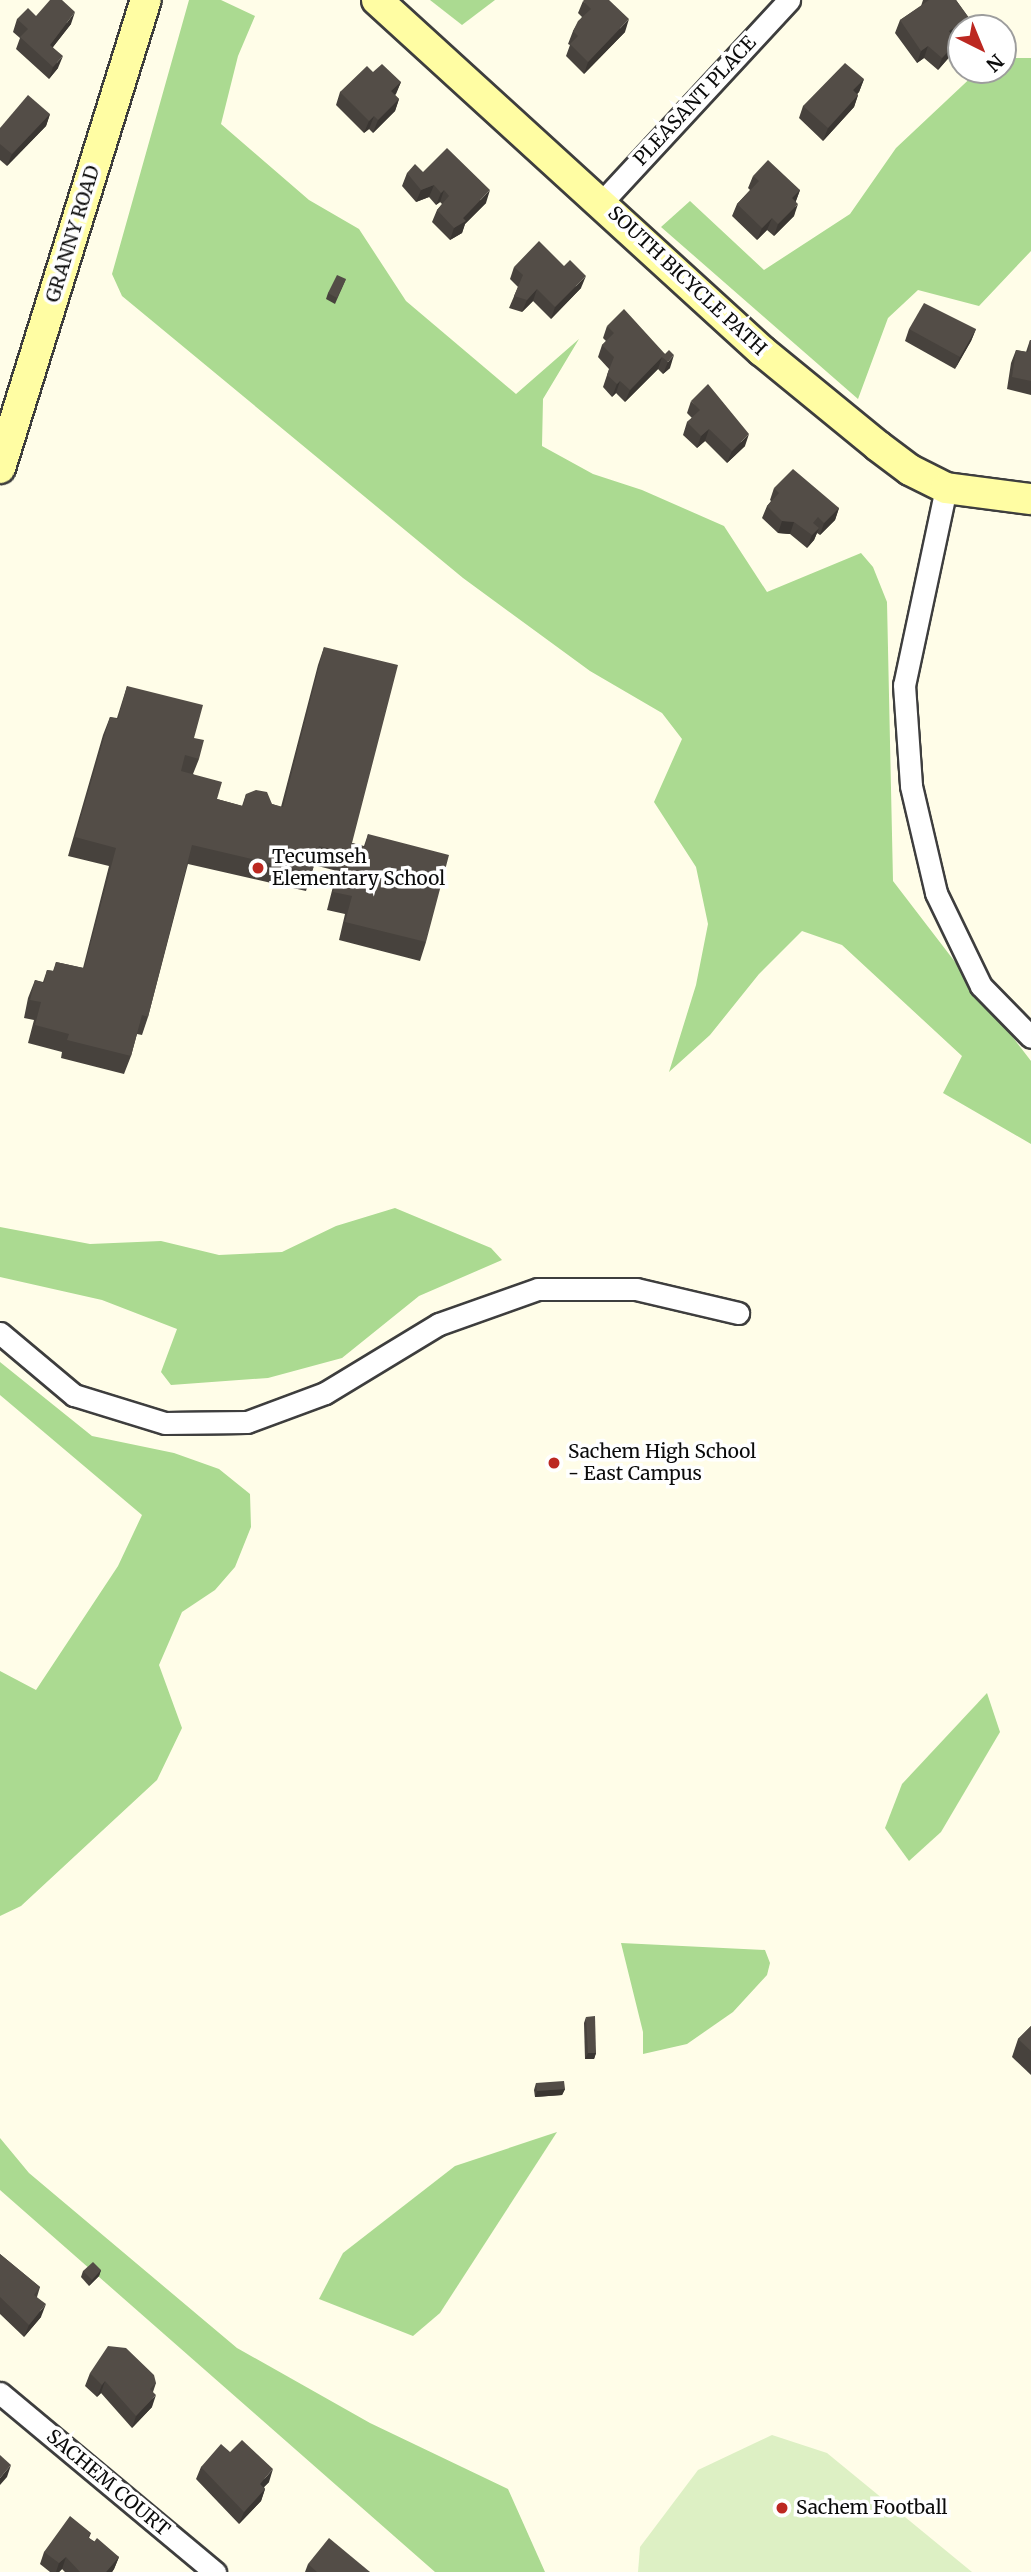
<!DOCTYPE html>
<html>
<head>
<meta charset="utf-8">
<style>
  body { margin:0 }
  #map { position:relative; width:1031px; height:2572px; overflow:hidden; background:#fffde8; font-family:Merriweather,serif }
  div>[style] { position:absolute }
  .forest>* { inset:0; background:#abda91 }
  .pitch>* { inset:0; background:#ddf0c4 }
  .roads { filter:drop-shadow(2px 0 #3e3e3e) drop-shadow(-2px 0 #3e3e3e) drop-shadow(0 2px #3e3e3e) drop-shadow(0 -2px #3e3e3e) }
  .street>* { height:21px; margin:-10.5px; padding:0 10.5px; transform-origin:10.5px; border-radius:10.5px; background:#fff }
  .secondary>* { height:30px; margin:-15px; padding:0 15px; transform-origin:15px; border-radius:15px; background:#fffda3 }
  .wall>* { inset:0; background:#47423d }
  .shaded-wall>* { inset:0; background:#3a3632 }
  .building>* { inset:0; background:#534d47 }
  .dots>* { width:19px; height:19px; translate:-50% -50%; box-sizing:border-box; border:4px solid #fff; border-radius:50% }
  span { translate:-50% -50%; white-space:nowrap; text-align:center; line-height:1.15; -webkit-text-stroke:7px #fff; paint-order:stroke }
  .street-label { font-size:19px; color:#0b0b0b }
  .poi-label { font-size:19px; color:#0b0b0b }
  .left { translate:0 -50%; text-align:left }
  .north { position:absolute; left:947px; top:14px; width:70px; height:70px; box-sizing:border-box; background:#fff; border:2px solid #9d9d9d; border-radius:50%; rotate:137deg; font-size:19px; font-weight:700; line-height:28px; text-align:center; color:#0b0b0b }
  .north::after { content:''; display:block; margin:auto; width:24px; height:32px; background:#bc2821; clip-path:polygon(50% 0,100% 100%,50% 72%,0 100%) }
</style>
</head>
<body>
<div id="map">
  <div class="forest">
    <div style="clip-path:polygon(189px 0,221px 0,255px 16px,238px 56px,221px 124px,309px 200px,359px 229px,406px 301px,516px 394px,579px 339px,543px 399px,542px 446px,593px 474px,642px 490px,724px 526px,767px 592px,861px 553px,873px 567px,887px 602px,893px 881px,1031px 1061px,1031px 1144px,943px 1093px,962px 1056px,842px 945px,802px 931px,759px 974px,710px 1035px,669px 1072px,696px 985px,708px 924px,696px 867px,654px 802px,682px 739px,662px 713px,590px 671px,463px 578px,122px 296px,112px 274px)"></div>
    <div style="clip-path:polygon(430px 0,495px 0,462px 25px)"></div>
    <div style="clip-path:polygon(1003px 58px,1031px 58px,1031px 251px,979px 306px,918px 290px,888px 318px,858px 399px,661px 227px,690px 201px,764px 270px,850px 214px,896px 148px,979px 70px,1003px 70px)"></div>
    <div style="clip-path:polygon(395px 1208px,491px 1248px,502px 1260px,419px 1296px,342px 1358px,268px 1378px,171px 1385px,161px 1372px,177px 1329px,102px 1300px,0 1277px,0 1227px,90px 1244px,161px 1241px,219px 1255px,282px 1252px,336px 1226px)"></div>
    <div style="clip-path:polygon(0 1362px,92px 1436px,174px 1453px,219px 1469px,250px 1494px,251px 1527px,235px 1567px,215px 1590px,182px 1612px,159px 1665px,182px 1728px,157px 1780px,21px 1906px,0 1916px,0 1671px,36px 1690px,118px 1566px,142px 1515px,0 1395px)"></div>
    <div style="clip-path:polygon(987px 1693px,1000px 1732px,941px 1832px,909px 1861px,885px 1828px,902px 1784px)"></div>
    <div style="clip-path:polygon(621px 1943px,765px 1950px,770px 1963px,767px 1975px,733px 2012px,687px 2044px,643px 2054px,643px 2032px)"></div>
    <div style="clip-path:polygon(557px 2132px,440px 2313px,413px 2336px,319px 2299px,343px 2253px,455px 2166px)"></div>
    <div style="clip-path:polygon(0 2138px,29px 2173px,237px 2348px,370px 2423px,508px 2489px,545px 2572px,435px 2572px,0 2190px)"></div>
  </div>
  <div class="pitch">
    <div style="clip-path:polygon(772px 2435px,827px 2453px,972px 2572px,638px 2572px,640px 2547px,698px 2470px)"></div>
  </div>
  <div class="roads">
    <div class="street">
      <div style="left:601px;top:203px;width:277px;rotate:-47.2deg"></div>
      <div style="left:946px;top:488px;width:201px;rotate:102deg"></div>
      <div style="left:904px;top:685px;width:101px;rotate:86deg"></div>
      <div style="left:911px;top:786px;width:110px;rotate:76.8deg"></div>
      <div style="left:936px;top:893px;width:103px;rotate:64.2deg"></div>
      <div style="left:981px;top:986px;width:71px;rotate:45.6deg"></div>
      <div style="left:0;top:1333px;width:97px;rotate:40deg"></div>
      <div style="left:74px;top:1395px;width:95px;rotate:17.1deg"></div>
      <div style="left:165px;top:1423px;width:82px;rotate:-0.7deg"></div>
      <div style="left:247px;top:1422px;width:83px;rotate:-20.4deg"></div>
      <div style="left:325px;top:1393px;width:133px;rotate:-31.2deg"></div>
      <div style="left:439px;top:1324px;width:105px;rotate:-19.5deg"></div>
      <div style="left:538px;top:1289px;width:98px"></div>
      <div style="left:636px;top:1289px;width:105px;rotate:13.2deg"></div>
      <div style="left:0;top:2393px;width:280px;rotate:39.8deg"></div>
    </div>
    <div class="secondary">
      <div style="left:377px;top:0;width:521px;rotate:42.36deg"></div>
      <div style="left:762px;top:351px;width:150px;rotate:39.3deg"></div>
      <div style="left:878px;top:446px;width:40px;rotate:37deg"></div>
      <div style="left:910px;top:470px;width:40px;rotate:26.6deg"></div>
      <div style="left:946px;top:488px;width:86px;rotate:7.4deg"></div>
      <div style="left:0;top:468px;width:490px;rotate:-72.7deg"></div>
    </div>
  </div>
  <div class="wall">
    <div style="clip-path:polygon(923px 0,956px 0,969px 18px,965px 28px,961px 28px,961px 32px,953px 38px,957px 42px,952px 54px,938px 70px,924px 58px,917px 63px,895px 33px,900px 20px,921px 6px)"></div>
    <div style="clip-path:polygon(583px 1px,625px 32px,584px 74px,566px 56px,570px 45px,568px 44px,573px 31px,582px 17px,578px 13px)"></div>
    <div style="clip-path:polygon(36px 16px,71px 24px,53px 47px,58px 68px,49px 79px,16px 49px,20px 38px,13px 32px,17px 19px)"></div>
    <div style="clip-path:polygon(373px 72px,401px 82px,395px 95px,399px 99px,395px 111px,373px 133px,369px 129px,364px 133px,336px 105px,340px 92px)"></div>
    <div style="clip-path:polygon(864px 79px,859px 92px,857px 94px,858px 95px,854px 107px,823px 141px,799px 118px,803px 106px)"></div>
    <div style="clip-path:polygon(50px 114px,46px 126px,7px 166px,0 160px,0 128px)"></div>
    <div style="clip-path:polygon(423px 172px,486px 203px,465px 224px,462px 233px,450px 240px,432px 222px,437px 210px,442px 204px,440px 202px,436px 205px,429px 197px,416px 202px,402px 186px,407px 173px)"></div>
    <div style="clip-path:polygon(753px 176px,800px 190px,796px 201px,794px 216px,774px 236px,767px 230px,757px 240px,732px 216px,737px 204px,750px 190px,748px 188px)"></div>
    <div style="clip-path:polygon(514px 267px,581px 288px,551px 319px,533px 301px,522px 312px,509px 308px,518px 287px,510px 279px)"></div>
    <div style="clip-path:polygon(346px 279px,335px 304px,326px 299px,328px 293px)"></div>
    <div style="clip-path:polygon(607px 326px,665px 354px,670px 368px,663px 374px,658px 369px,625px 402px,616px 393px,612px 397px,603px 387px,609px 369px,598px 357px,602px 345px,606px 341px,603px 338px)"></div>
    <div style="clip-path:polygon(909px 329px,976px 329px,971px 341px,955px 369px,905px 341px)"></div>
    <div style="clip-path:polygon(1030px 340px,1031px 340px,1031px 395px,1007px 389px,1011px 363px,1016px 350px,1026px 352px)"></div>
    <div style="clip-path:polygon(691px 401px,745px 446px,727px 463px,705px 441px,697px 448px,683px 435px,687px 422px,692px 418px,687px 413px)"></div>
    <div style="clip-path:polygon(774px 488px,839px 508px,835px 520px,820px 535px,817px 533px,814px 540px,807px 548px,790px 534px,778px 533px,762px 518px,767px 506px,771px 501px,770px 500px)"></div>
    <div style="clip-path:polygon(324px 647px,352px 843px,364px 846px,368px 834px,426px 942px,420px 961px,339px 940px,345px 914px,327px 910px,337px 871px,314px 865px,306px 891px,188px 864px,148px 1017px,142px 1035px,137px 1034px,131px 1056px,124px 1074px,61px 1058px,62px 1052px,28px 1043px,34px 1020px,24px 1018px,28px 998px,35px 980px,43px 982px,47px 970px,53px 971px,56px 962px,83px 968px,109px 866px,68px 856px,103px 735px,110px 717px,117px 718px,127px 686px,194px 738px,199px 759px,193px 774px,217px 799px,242px 806px,246px 794px,272px 804px,281px 807px,318px 665px)"></div>
    <div style="clip-path:polygon(586px 2017px,596px 2053px,594px 2059px,585px 2059px,584px 2023px)"></div>
    <div style="clip-path:polygon(1031px 2026px,1031px 2075px,1012px 2057px,1018px 2039px)"></div>
    <div style="clip-path:polygon(536px 2083px,565px 2089px,562px 2095px,535px 2097px,534px 2090px)"></div>
    <div style="clip-path:polygon(0 2254px,40px 2287px,37px 2297px,41px 2317px,24px 2337px,0 2314px)"></div>
    <div style="clip-path:polygon(101px 2270px,99px 2276px,89px 2286px,81px 2277px,83px 2271px)"></div>
    <div style="clip-path:polygon(90px 2373px,156px 2383px,153px 2392px,152px 2407px,132px 2428px,101px 2393px,97px 2397px,85px 2386px)"></div>
    <div style="clip-path:polygon(230px 2452px,269px 2482px,264px 2487px,265px 2489px,261px 2501px,239px 2524px,196px 2479px,201px 2467px)"></div>
    <div style="clip-path:polygon(91px 2533px,89px 2538px,119px 2557px,114px 2569px,112px 2572px,65px 2572px,62px 2569px,59px 2572px,50px 2572px,40px 2564px,44px 2552px)"></div>
    <div style="clip-path:polygon(308px 2564px,370px 2572px,305px 2572px)"></div>
  </div>
  <div class="shaded-wall">
    <div style="clip-path:polygon(75px 12px,71px 24px,45px 57px,50px 45px)"></div>
    <div style="clip-path:polygon(969px 18px,965px 28px,961px 28px,961px 32px,944px 43px,949px 31px)"></div>
    <div style="clip-path:polygon(629px 19px,625px 32px,584px 74px,588px 62px)"></div>
    <div style="clip-path:polygon(957px 42px,952px 54px,938px 70px,942px 58px)"></div>
    <div style="clip-path:polygon(928px 46px,924px 58px,917px 63px,921px 51px)"></div>
    <div style="clip-path:polygon(63px 56px,58px 68px,49px 79px,53px 67px)"></div>
    <div style="clip-path:polygon(864px 79px,859px 92px,849px 103px,853px 90px)"></div>
    <div style="clip-path:polygon(401px 82px,396px 94px,387px 103px,391px 91px)"></div>
    <div style="clip-path:polygon(858px 95px,854px 107px,823px 141px,828px 128px)"></div>
    <div style="clip-path:polygon(399px 99px,395px 111px,373px 133px,378px 120px)"></div>
    <div style="clip-path:polygon(50px 114px,46px 126px,7px 166px,12px 154px)"></div>
    <div style="clip-path:polygon(374px 116px,369px 129px,364px 133px,369px 121px)"></div>
    <div style="clip-path:polygon(434px 185px,429px 197px,416px 202px,421px 190px)"></div>
    <div style="clip-path:polygon(444px 190px,440px 202px,436px 205px,441px 193px)"></div>
    <div style="clip-path:polygon(490px 190px,486px 203px,465px 224px,462px 233px,450px 240px,454px 228px)"></div>
    <div style="clip-path:polygon(800px 190px,795px 203px,792px 198px)"></div>
    <div style="clip-path:polygon(798px 204px,794px 216px,774px 236px,778px 224px)"></div>
    <div style="clip-path:polygon(772px 218px,767px 230px,757px 240px,762px 228px)"></div>
    <div style="clip-path:polygon(586px 276px,581px 288px,551px 319px,555px 307px)"></div>
    <div style="clip-path:polygon(537px 289px,533px 301px,522px 312px,527px 300px)"></div>
    <div style="clip-path:polygon(976px 329px,971px 341px,955px 369px,960px 357px)"></div>
    <div style="clip-path:polygon(674px 355px,670px 368px,663px 374px,668px 362px)"></div>
    <div style="clip-path:polygon(662px 357px,658px 369px,625px 402px,630px 390px)"></div>
    <div style="clip-path:polygon(620px 381px,616px 393px,612px 397px,617px 384px)"></div>
    <div style="clip-path:polygon(709px 429px,705px 441px,697px 448px,701px 436px)"></div>
    <div style="clip-path:polygon(749px 434px,745px 446px,727px 463px,732px 451px)"></div>
    <div style="clip-path:polygon(839px 508px,835px 520px,820px 535px,824px 523px)"></div>
    <div style="clip-path:polygon(782px 521px,794px 522px,790px 534px,778px 533px)"></div>
    <div style="clip-path:polygon(819px 528px,814px 540px,807px 548px,812px 535px)"></div>
    <div style="clip-path:polygon(588px 2053px,596px 2053px,594px 2059px,585px 2059px)"></div>
    <div style="clip-path:polygon(565px 2089px,562px 2095px,535px 2097px,537px 2091px)"></div>
    <div style="clip-path:polygon(101px 2270px,99px 2276px,89px 2286px,92px 2280px)"></div>
    <div style="clip-path:polygon(46px 2304px,41px 2317px,24px 2337px,29px 2325px)"></div>
    <div style="clip-path:polygon(105px 2381px,101px 2393px,97px 2397px,102px 2385px)"></div>
    <div style="clip-path:polygon(156px 2395px,152px 2407px,132px 2428px,136px 2416px)"></div>
    <div style="clip-path:polygon(11px 2465px,7px 2477px,0 2485px,0 2478px)"></div>
    <div style="clip-path:polygon(273px 2469px,269px 2482px,255px 2496px,260px 2484px)"></div>
    <div style="clip-path:polygon(265px 2489px,261px 2501px,239px 2524px,244px 2512px)"></div>
    <div style="clip-path:polygon(66px 2557px,62px 2569px,59px 2572px,56px 2572px,59px 2563px)"></div>
    <div style="clip-path:polygon(119px 2557px,114px 2569px,112px 2572px,106px 2572px)"></div>
  </div>
  <div class="building">
    <div style="clip-path:polygon(50px 0,62px 0,75px 12px,50px 45px,63px 56px,53px 67px,20px 37px,28px 29px,17px 19px,28px 8px,36px 16px)"></div>
    <div style="clip-path:polygon(584px 0,609px 0,629px 19px,588px 62px,570px 44px,578px 36px,573px 31px,578px 21px,591px 9px,583px 1px)"></div>
    <div style="clip-path:polygon(929px 0,956px 0,969px 18px,949px 31px,957px 42px,942px 58px,928px 46px,921px 51px,900px 20px)"></div>
    <div style="clip-path:polygon(845px 63px,864px 79px,853px 90px,858px 95px,828px 128px,803px 106px)"></div>
    <div style="clip-path:polygon(382px 64px,401px 82px,391px 91px,399px 99px,378px 120px,374px 116px,369px 121px,340px 92px,367px 66px,373px 72px)"></div>
    <div style="clip-path:polygon(28px 95px,50px 114px,12px 154px,0 144px,0 128px)"></div>
    <div style="clip-path:polygon(447px 148px,490px 190px,463px 218px,466px 221px,454px 228px,437px 210px,449px 196px,444px 190px,441px 193px,434px 185px,421px 190px,407px 173px,415px 164px,423px 172px)"></div>
    <div style="clip-path:polygon(768px 160px,800px 190px,792px 198px,798px 204px,778px 224px,772px 218px,762px 228px,737px 204px,759px 181px,753px 176px)"></div>
    <div style="clip-path:polygon(539px 241px,564px 266px,570px 260px,586px 276px,555px 307px,537px 289px,527px 300px,514px 296px,523px 275px,514px 267px)"></div>
    <div style="clip-path:polygon(337px 275px,346px 279px,337px 298px,328px 293px)"></div>
    <div style="clip-path:polygon(924px 303px,976px 329px,960px 357px,909px 329px)"></div>
    <div style="clip-path:polygon(624px 309px,665px 354px,669px 350px,674px 355px,668px 362px,662px 357px,630px 390px,620px 381px,617px 384px,607px 375px,614px 357px,602px 345px,614px 333px,607px 326px)"></div>
    <div style="clip-path:polygon(1030px 340px,1031px 340px,1031px 381px,1012px 377px,1016px 350px,1028px 352px)"></div>
    <div style="clip-path:polygon(708px 384px,749px 434px,732px 451px,709px 429px,701px 436px,687px 422px,700px 410px,691px 401px)"></div>
    <div style="clip-path:polygon(793px 469px,839px 508px,824px 523px,818px 517px,813px 523px,819px 528px,812px 535px,794px 522px,782px 521px,767px 506px,779px 493px,774px 488px)"></div>
    <div style="clip-path:polygon(324px 647px,398px 665px,352px 843px,365px 847px,368px 834px,449px 855px,426px 942px,345px 922px,352px 896px,333px 892px,344px 852px,319px 846px,312px 873px,192px 845px,148px 1017px,142px 1015px,131px 1056px,67px 1040px,69px 1034px,35px 1025px,41px 1002px,30px 1000px,35px 980px,44px 983px,47px 970px,54px 971px,56px 962px,84px 968px,116px 848px,75px 837px,110px 717px,118px 719px,127px 686px,203px 705px,194px 738px,204px 740px,199px 759px,185px 755px,181px 771px,222px 782px,217px 799px,243px 806px,246px 794px,256px 790px,267px 792px,272px 804px,283px 807px)"></div>
    <div style="clip-path:polygon(595px 2016px,596px 2053px,588px 2053px,586px 2017px)"></div>
    <div style="clip-path:polygon(1031px 2026px,1031px 2051px,1018px 2039px)"></div>
    <div style="clip-path:polygon(564px 2081px,565px 2089px,537px 2091px,536px 2083px)"></div>
    <div style="clip-path:polygon(0 2254px,40px 2287px,34px 2295px,46px 2304px,29px 2325px,0 2297px)"></div>
    <div style="clip-path:polygon(93px 2262px,101px 2270px,92px 2280px,83px 2271px)"></div>
    <div style="clip-path:polygon(108px 2346px,126px 2348px,154px 2375px,156px 2383px,150px 2389px,156px 2395px,136px 2416px,105px 2381px,102px 2385px,90px 2373px)"></div>
    <div style="clip-path:polygon(242px 2440px,273px 2469px,260px 2484px,265px 2489px,244px 2512px,201px 2467px,221px 2444px,230px 2452px)"></div>
    <div style="clip-path:polygon(0 2455px,11px 2465px,0 2478px)"></div>
    <div style="clip-path:polygon(70px 2516px,91px 2533px,88px 2537px,94px 2542px,97px 2538px,119px 2557px,106px 2572px,80px 2572px,66px 2557px,59px 2563px,44px 2552px)"></div>
    <div style="clip-path:polygon(329px 2538px,370px 2572px,317px 2572px,308px 2564px)"></div>
  </div>
  <div class="dots">
    <div style="left:258px;top:868px;background:#bc2821"></div>
    <div style="left:554px;top:1463px;background:#bc2821"></div>
    <div style="left:782px;top:2508px;background:#bc2821"></div>
  </div>
  <div class="street-label">
    <span style="left:695px;top:101px;rotate:-47deg">PLEASANT PLACE</span>
    <span style="left:73px;top:234px;rotate:-73deg">GRANNY ROAD</span>
    <span style="left:687px;top:281px;rotate:43deg">SOUTH BICYCLE PATH</span>
    <span style="left:108px;top:2483px;rotate:40deg">SACHEM COURT</span>
  </div>
  <div class="poi-label">
    <span class="left" style="left:272px;top:868px">Tecumseh<br>Elementary School</span>
    <span class="left" style="left:568px;top:1463px">Sachem High School<br>- East Campus</span>
    <span class="left" style="left:796px;top:2508px">Sachem Football</span>
  </div>
  <div class="north">N</div>
</div>
</body>
</html>
